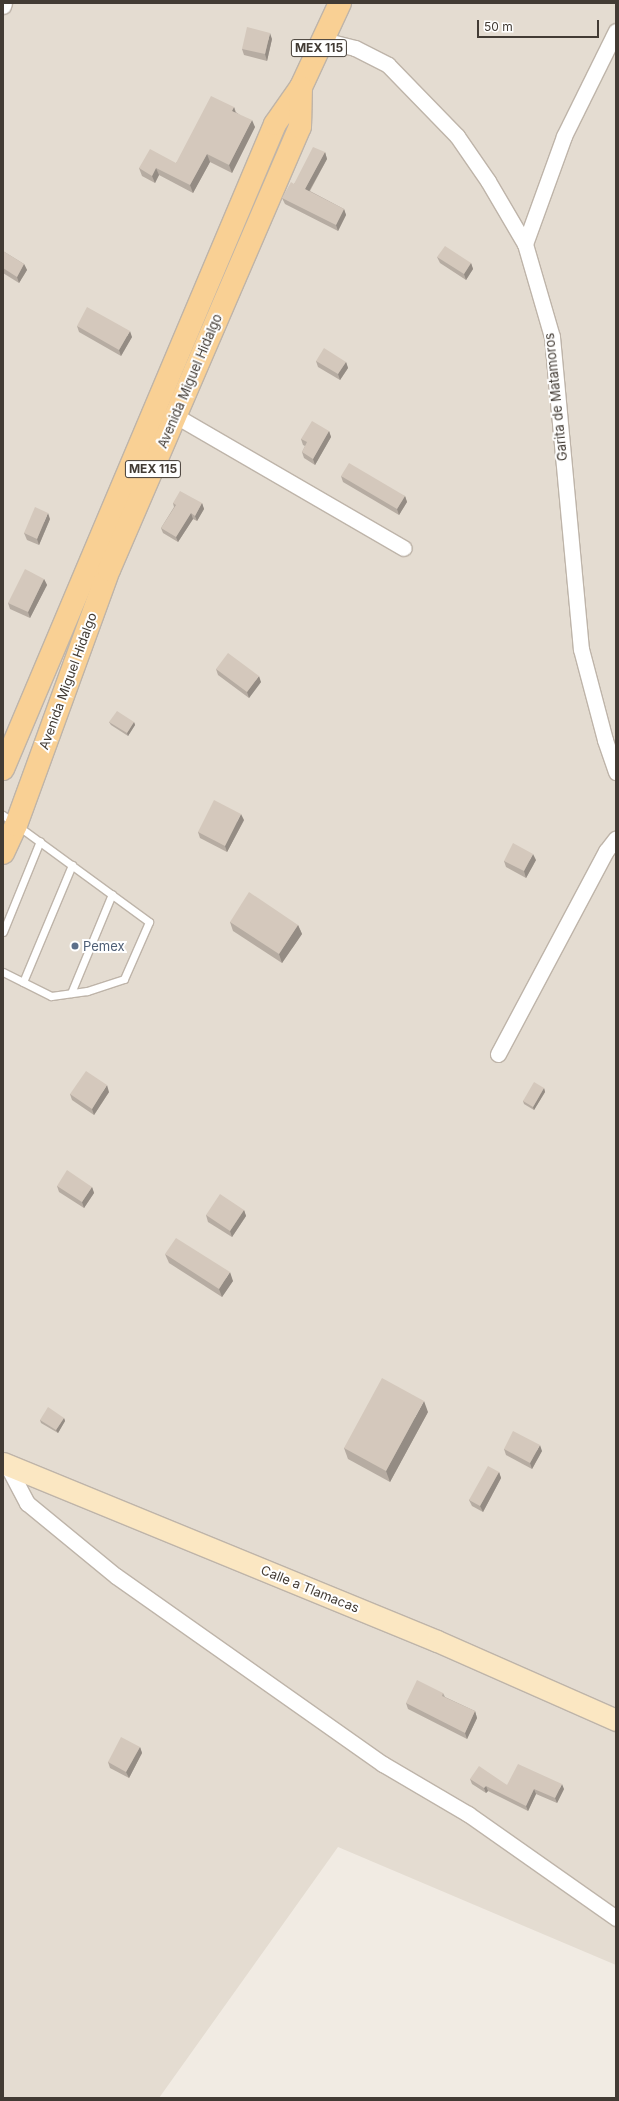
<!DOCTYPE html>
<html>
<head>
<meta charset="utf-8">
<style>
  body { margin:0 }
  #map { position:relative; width:619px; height:2101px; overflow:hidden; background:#f1ebe3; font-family:Inter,sans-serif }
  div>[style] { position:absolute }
  .residential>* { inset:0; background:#e4dcd1 }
  .roads { filter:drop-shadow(1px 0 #beb4a9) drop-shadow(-1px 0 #beb4a9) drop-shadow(0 1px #beb4a9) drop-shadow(0 -1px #beb4a9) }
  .service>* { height:7px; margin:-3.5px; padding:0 3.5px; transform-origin:3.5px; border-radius:3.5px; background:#fff }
  .minor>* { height:15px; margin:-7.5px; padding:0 7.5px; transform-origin:7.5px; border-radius:7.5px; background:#fff }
  .secondary>* { height:21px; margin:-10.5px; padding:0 10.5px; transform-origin:10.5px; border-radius:10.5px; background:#fbe7c2 }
  .primary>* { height:22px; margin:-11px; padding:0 11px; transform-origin:11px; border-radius:11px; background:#f9d094 }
  .wall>* { inset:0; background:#b6aca2 }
  .shaded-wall>* { inset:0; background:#948c84 }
  .building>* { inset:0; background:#d4c8bc }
  .dots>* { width:11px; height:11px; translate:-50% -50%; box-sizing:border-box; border:2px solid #fff; border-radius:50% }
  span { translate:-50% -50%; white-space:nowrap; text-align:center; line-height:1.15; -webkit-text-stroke:4px #fff; paint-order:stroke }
  .shield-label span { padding:1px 3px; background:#fff; border:1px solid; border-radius:3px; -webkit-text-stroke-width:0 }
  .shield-label { font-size:12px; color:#423b34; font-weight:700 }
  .street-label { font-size:13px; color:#423b34 }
  .service-label { font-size:13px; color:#4e5e75 }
  .left { translate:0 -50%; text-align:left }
  .frame { position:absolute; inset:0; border:4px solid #423b34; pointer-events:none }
  .scale { position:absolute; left:477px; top:20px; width:122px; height:18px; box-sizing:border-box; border:2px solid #423b34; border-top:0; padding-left:5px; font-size:12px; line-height:14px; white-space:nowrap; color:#423b34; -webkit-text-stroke:3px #fff; paint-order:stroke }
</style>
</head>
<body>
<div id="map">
  <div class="residential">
    <div style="clip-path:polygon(3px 3px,616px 3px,616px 1965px,338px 1847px,159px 2098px,3px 2098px)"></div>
  </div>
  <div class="roads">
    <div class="service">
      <div style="left:3px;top:815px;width:181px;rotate:36.2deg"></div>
      <div style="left:149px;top:922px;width:62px;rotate:113.7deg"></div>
      <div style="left:124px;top:979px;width:39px;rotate:162deg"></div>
      <div style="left:87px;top:991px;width:36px;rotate:172deg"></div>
      <div style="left:51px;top:996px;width:54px;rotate:-153.4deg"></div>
      <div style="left:3px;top:932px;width:98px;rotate:-67.9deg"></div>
      <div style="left:23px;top:982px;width:127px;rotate:-67.3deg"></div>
      <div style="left:71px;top:993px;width:107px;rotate:-67.5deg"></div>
    </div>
    <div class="minor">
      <div style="left:3px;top:6px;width:3px;rotate:-72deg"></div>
      <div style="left:323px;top:40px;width:33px;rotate:14deg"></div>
      <div style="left:355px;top:48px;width:37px;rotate:27deg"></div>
      <div style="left:388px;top:65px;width:99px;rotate:45.8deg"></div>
      <div style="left:457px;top:136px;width:55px;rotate:55.4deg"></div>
      <div style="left:488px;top:181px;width:73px;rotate:59.6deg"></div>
      <div style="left:525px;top:244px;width:97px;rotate:73.8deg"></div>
      <div style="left:552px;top:337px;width:313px;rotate:84.7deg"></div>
      <div style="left:581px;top:649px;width:94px;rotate:75.2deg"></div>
      <div style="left:605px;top:740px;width:34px;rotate:71deg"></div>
      <div style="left:525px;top:244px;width:115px;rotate:-70.1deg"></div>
      <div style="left:564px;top:136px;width:117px;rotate:-63.7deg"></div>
      <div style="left:176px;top:416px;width:263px;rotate:30.1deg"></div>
      <div style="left:498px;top:1054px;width:230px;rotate:-62deg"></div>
      <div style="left:606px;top:851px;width:16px;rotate:-52deg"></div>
      <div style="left:8px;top:1467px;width:41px;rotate:62.2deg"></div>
      <div style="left:27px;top:1503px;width:115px;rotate:39.4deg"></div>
      <div style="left:116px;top:1576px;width:327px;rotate:35.2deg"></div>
      <div style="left:383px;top:1764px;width:99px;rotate:30.5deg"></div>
      <div style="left:468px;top:1814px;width:181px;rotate:35.1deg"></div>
    </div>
    <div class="secondary">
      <div style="left:3px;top:1463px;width:469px;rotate:22.3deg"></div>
      <div style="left:437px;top:1641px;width:196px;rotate:23.8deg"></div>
    </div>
    <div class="primary">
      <div style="left:3px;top:769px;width:700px;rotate:-67.13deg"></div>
      <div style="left:275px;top:124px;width:45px;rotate:-54.9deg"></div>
      <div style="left:301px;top:87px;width:93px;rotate:-65.1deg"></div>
      <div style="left:3px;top:853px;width:31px;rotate:-65deg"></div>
      <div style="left:16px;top:825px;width:271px;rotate:-70deg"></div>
      <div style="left:109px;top:570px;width:482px;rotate:-66.7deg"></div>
      <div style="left:300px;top:127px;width:40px;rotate:-88.6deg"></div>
    </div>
  </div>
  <div class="wall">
    <div style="clip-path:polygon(272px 39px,267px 61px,244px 55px,242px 49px)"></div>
    <div style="clip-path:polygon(234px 107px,236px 112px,255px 127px,232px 173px,210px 162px,193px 193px,159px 175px,155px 183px,142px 176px,139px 168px,176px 163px)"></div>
    <div style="clip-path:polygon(325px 152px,327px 159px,310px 191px,344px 209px,346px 215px,338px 231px,285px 204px,282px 198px,294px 184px)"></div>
    <div style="clip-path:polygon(3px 251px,24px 264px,27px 270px,19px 283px,3px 273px)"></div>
    <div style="clip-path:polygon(437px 257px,471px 263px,473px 269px,466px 280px,440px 263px)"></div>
    <div style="clip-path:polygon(77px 326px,132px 337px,121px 356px,79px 332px)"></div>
    <div style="clip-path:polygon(316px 361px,346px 362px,348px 368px,340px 380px,318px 367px)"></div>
    <div style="clip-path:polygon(329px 431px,331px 437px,315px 465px,304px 458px,302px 452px,305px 446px,303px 445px,301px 439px)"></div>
    <div style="clip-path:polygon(341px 476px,405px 496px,407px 502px,399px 515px,343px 482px)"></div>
    <div style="clip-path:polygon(173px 503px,202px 503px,204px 509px,197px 521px,193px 519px,178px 542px,163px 533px,161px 528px,174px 507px)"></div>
    <div style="clip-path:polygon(50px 519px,39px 545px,27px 540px,24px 533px)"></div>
    <div style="clip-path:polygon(44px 579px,47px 585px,30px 618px,10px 609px,8px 603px)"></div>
    <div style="clip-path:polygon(216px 669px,261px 682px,249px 698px,218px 675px)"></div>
    <div style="clip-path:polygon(109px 722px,134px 722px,135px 725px,128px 736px,111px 725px)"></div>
    <div style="clip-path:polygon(244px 820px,227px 852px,200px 838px,198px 832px)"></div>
    <div style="clip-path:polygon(536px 860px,526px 878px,506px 867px,504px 861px)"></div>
    <div style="clip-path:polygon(230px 922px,298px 925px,302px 934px,282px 963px,233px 931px)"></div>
    <div style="clip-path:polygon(544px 1088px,545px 1092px,534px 1110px,524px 1104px,523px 1101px)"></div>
    <div style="clip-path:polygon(109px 1092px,94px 1115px,72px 1100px,70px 1094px)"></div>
    <div style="clip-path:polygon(57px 1186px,92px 1187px,94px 1193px,84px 1208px,59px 1192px)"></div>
    <div style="clip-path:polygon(244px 1210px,246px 1216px,232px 1237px,208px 1222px,206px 1215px)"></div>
    <div style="clip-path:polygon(165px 1254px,233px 1281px,222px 1297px,169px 1263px)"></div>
    <div style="clip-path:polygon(428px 1412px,390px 1482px,348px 1459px,344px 1448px)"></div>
    <div style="clip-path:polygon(64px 1418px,65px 1421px,58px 1433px,41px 1423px,40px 1420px)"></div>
    <div style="clip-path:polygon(504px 1449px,542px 1451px,532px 1469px,506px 1455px)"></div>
    <div style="clip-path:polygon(499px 1472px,501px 1478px,483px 1512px,472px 1506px,469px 1500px)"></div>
    <div style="clip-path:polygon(443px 1693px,445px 1697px,475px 1711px,477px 1718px,467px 1739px,408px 1709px,406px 1703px)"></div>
    <div style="clip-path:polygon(140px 1747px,142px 1753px,129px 1778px,110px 1768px,108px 1762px)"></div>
    <div style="clip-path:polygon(470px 1779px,507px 1785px,564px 1789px,557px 1803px,536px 1794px,528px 1811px,488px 1791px,486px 1793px,472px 1784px)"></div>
  </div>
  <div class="shaded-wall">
    <div style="clip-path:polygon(270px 33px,272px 39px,267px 61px,265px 54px)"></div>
    <div style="clip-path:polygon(234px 107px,236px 115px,232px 111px)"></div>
    <div style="clip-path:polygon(252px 120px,255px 127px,232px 173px,229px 165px)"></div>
    <div style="clip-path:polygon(325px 152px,327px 159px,307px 195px,305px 189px)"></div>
    <div style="clip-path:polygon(207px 154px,210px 162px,193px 193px,190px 185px)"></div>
    <div style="clip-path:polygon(156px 168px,159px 175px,155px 183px,152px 176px)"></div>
    <div style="clip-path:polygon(344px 209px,346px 215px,338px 231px,336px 225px)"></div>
    <div style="clip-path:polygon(471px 263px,473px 269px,466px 280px,464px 274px)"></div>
    <div style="clip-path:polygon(24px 264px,27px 270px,19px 283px,17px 277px)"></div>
    <div style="clip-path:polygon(130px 331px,132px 337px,121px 356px,119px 350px)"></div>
    <div style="clip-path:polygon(346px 362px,348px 368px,340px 380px,338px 374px)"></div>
    <div style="clip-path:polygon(329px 431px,331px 437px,315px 465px,313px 459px)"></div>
    <div style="clip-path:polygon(405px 496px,407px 502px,399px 515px,397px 509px)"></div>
    <div style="clip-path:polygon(202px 503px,204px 509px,197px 521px,195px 516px)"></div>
    <div style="clip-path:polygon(48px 513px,50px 519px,39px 545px,37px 539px)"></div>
    <div style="clip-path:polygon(191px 513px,193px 519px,178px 542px,176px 537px)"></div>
    <div style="clip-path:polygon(44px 579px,47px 585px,30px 618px,28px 612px)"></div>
    <div style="clip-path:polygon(259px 676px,261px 682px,249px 698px,247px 692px)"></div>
    <div style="clip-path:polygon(134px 722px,135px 725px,128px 736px,127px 733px)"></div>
    <div style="clip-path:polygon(241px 814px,244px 820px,227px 852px,225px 846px)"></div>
    <div style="clip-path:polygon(533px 854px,536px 860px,526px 878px,524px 871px)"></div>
    <div style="clip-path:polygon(298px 925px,302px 934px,282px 963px,279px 954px)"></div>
    <div style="clip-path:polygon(107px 1085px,109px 1092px,94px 1115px,92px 1109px)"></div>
    <div style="clip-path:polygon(544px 1088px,545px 1092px,534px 1110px,533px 1107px)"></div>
    <div style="clip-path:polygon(92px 1187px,94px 1193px,84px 1208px,82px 1202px)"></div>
    <div style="clip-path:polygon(244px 1210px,246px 1216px,232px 1237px,230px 1231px)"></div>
    <div style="clip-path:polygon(230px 1272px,233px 1281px,222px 1297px,219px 1289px)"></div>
    <div style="clip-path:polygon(424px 1401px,428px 1412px,390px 1482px,386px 1471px)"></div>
    <div style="clip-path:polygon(64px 1418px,65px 1421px,58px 1433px,56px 1430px)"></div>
    <div style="clip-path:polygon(540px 1445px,542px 1451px,532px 1469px,530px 1463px)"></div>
    <div style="clip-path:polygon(499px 1472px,501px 1478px,483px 1512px,480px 1506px)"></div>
    <div style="clip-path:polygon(475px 1711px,477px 1718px,467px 1739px,465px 1733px)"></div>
    <div style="clip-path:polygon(140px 1747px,142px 1753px,129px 1778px,126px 1772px)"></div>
    <div style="clip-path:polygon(562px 1784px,564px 1789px,557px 1803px,555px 1798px)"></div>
    <div style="clip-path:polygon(486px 1786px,488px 1791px,486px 1793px,484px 1788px)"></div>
    <div style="clip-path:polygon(534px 1789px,536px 1794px,528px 1811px,526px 1806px)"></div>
  </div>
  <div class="building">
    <div style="clip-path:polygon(247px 27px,270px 33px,265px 54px,242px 49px)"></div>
    <div style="clip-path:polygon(211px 96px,234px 107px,232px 111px,252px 120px,229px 165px,207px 154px,190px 185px,156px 168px,152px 176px,139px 168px,150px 149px,176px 163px)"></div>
    <div style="clip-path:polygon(313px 147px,325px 152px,305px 189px,344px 209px,336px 225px,282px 198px,291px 182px,294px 184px)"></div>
    <div style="clip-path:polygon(445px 246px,471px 263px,464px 274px,437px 257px)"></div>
    <div style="clip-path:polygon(3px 251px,24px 264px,17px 277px,3px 268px)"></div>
    <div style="clip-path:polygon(87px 307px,130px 331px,119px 350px,77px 326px)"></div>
    <div style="clip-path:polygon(324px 348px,346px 362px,338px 374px,316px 361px)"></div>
    <div style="clip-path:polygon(312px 421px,329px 431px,313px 459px,302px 452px,307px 442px,301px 439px)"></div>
    <div style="clip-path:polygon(349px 463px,405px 496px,397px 509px,341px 476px)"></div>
    <div style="clip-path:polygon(180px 491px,202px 503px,195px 516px,191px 513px,176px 537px,161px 528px,176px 505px,173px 503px)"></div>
    <div style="clip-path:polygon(35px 507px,48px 513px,37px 539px,24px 533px)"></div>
    <div style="clip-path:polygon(25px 569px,44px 579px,28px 612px,8px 603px)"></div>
    <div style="clip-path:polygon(228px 653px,259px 676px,247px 692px,216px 669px)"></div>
    <div style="clip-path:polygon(117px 711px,134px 722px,127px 733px,109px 722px)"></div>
    <div style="clip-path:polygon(214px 800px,241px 814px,225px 846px,198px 832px)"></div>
    <div style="clip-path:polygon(513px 843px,533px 854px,524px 871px,504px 861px)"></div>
    <div style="clip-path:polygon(249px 892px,298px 925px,279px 954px,230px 922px)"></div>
    <div style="clip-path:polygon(86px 1071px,107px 1085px,92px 1109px,70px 1094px)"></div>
    <div style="clip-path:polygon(534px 1082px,544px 1088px,533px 1107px,523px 1101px)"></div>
    <div style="clip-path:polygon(67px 1170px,92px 1187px,82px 1202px,57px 1186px)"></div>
    <div style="clip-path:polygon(220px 1194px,244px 1210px,230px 1231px,206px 1215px)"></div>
    <div style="clip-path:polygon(176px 1238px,230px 1272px,219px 1289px,165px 1254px)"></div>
    <div style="clip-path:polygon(382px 1378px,424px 1401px,386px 1471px,344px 1448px)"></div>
    <div style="clip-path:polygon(48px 1407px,64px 1418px,56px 1430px,40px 1420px)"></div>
    <div style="clip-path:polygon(513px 1431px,540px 1445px,530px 1463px,504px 1449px)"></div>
    <div style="clip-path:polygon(488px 1466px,499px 1472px,480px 1506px,469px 1500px)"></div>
    <div style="clip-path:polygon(417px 1680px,443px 1693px,442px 1696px,475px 1711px,465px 1733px,406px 1703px)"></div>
    <div style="clip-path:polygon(121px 1737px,140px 1747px,126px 1772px,108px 1762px)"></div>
    <div style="clip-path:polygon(518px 1764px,562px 1784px,555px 1798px,534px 1789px,526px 1806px,486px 1786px,484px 1788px,470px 1779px,479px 1766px,507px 1785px)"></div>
  </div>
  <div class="dots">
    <div style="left:75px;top:946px;background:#5c6f8a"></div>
  </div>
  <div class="shield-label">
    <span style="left:319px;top:48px">MEX 115</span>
    <span style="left:153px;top:469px">MEX 115</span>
  </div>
  <div class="street-label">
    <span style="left:190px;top:381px;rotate:-67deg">Avenida Miguel Hidalgo</span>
    <span style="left:556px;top:397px;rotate:-96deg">Garita de Matamoros</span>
    <span style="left:68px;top:681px;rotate:-70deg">Avenida Miguel Hidalgo</span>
    <span style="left:310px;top:1589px;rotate:22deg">Calle a Tlamacas</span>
  </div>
  <div class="service-label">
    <span class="left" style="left:83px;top:946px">Pemex</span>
  </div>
  <div class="frame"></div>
  <div class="scale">50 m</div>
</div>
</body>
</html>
